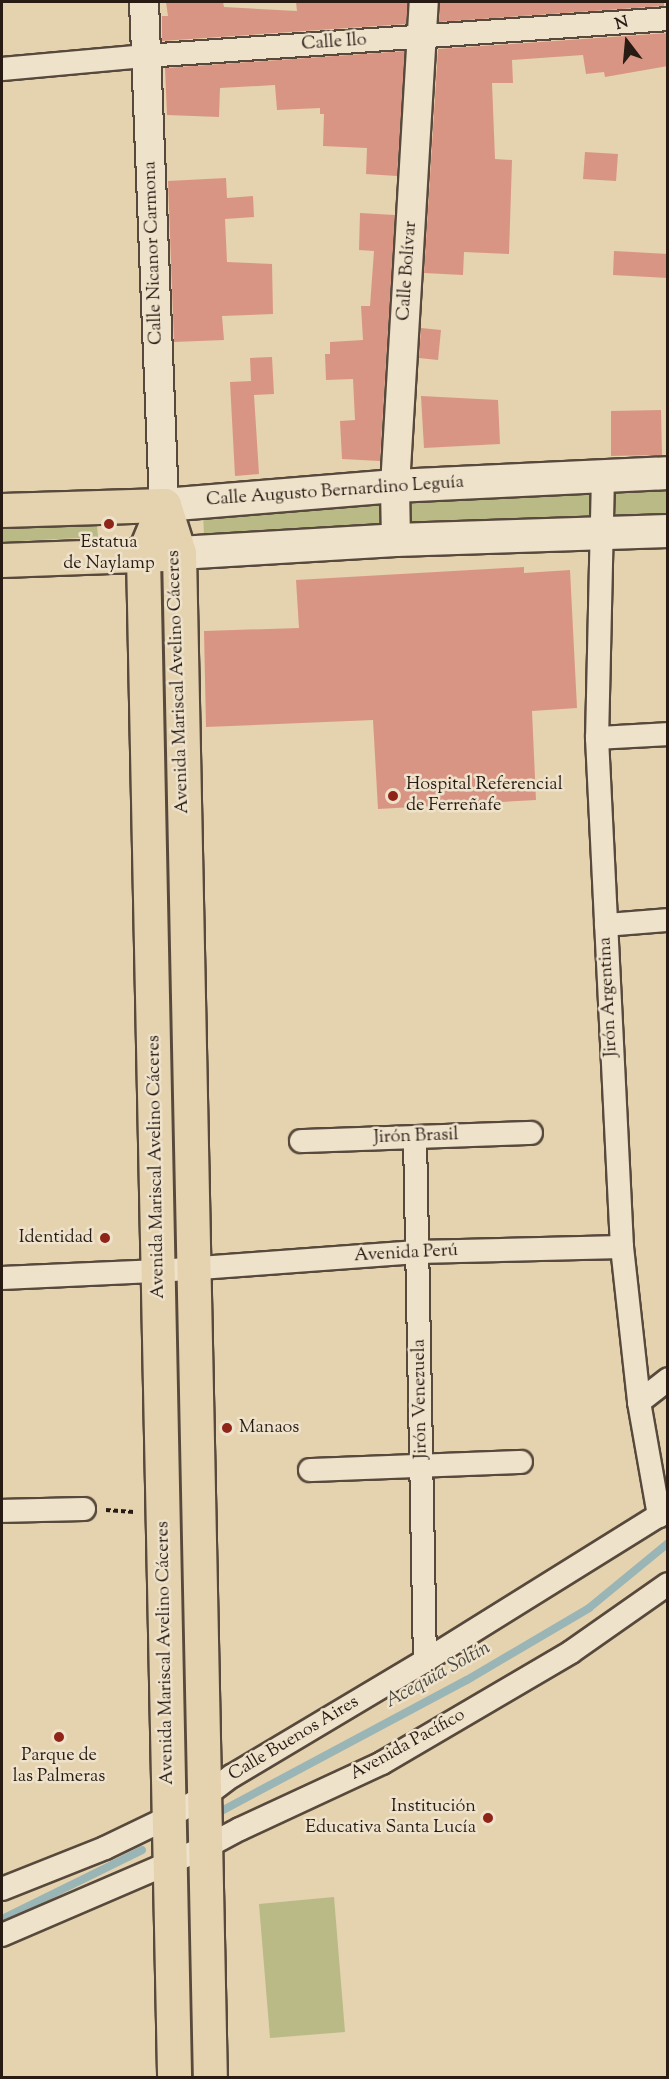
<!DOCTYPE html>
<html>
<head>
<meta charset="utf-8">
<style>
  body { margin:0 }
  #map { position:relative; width:669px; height:2079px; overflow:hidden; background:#e5d2af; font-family:"Sorts Mill Goudy",serif }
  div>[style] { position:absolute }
  .green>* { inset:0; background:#baba87 }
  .stream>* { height:8px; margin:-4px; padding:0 4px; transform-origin:4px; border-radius:4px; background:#99b5b5 }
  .building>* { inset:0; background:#d99583 }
  .path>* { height:4px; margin-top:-2px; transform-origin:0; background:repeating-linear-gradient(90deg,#281b14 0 4.5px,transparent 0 7.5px) }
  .roads { filter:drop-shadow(2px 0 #57493b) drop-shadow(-2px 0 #57493b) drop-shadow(0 2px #57493b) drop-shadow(0 -2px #57493b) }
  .minor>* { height:22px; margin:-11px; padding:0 11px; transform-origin:11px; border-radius:11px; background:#eee2cb }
  .tertiary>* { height:28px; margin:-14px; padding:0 14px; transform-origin:14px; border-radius:14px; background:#eee2cb }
  .secondary>* { height:32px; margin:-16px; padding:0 16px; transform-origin:16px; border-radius:16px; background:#eee2cb }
  .primary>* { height:33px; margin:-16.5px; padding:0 16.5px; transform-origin:16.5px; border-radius:16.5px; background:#e5d2af }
  .dots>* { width:16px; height:16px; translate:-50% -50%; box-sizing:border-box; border:3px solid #eee2cb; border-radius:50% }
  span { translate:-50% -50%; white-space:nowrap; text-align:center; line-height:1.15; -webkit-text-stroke:5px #eee2cb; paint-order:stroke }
  .street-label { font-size:18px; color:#281b14 }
  .poi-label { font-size:18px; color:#281b14 }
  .left { translate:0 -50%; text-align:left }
  .right { translate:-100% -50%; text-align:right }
  .water-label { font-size:20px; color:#4a4944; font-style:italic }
  .frame { position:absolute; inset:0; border:3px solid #281b14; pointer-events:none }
  .north { position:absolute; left:597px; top:12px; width:60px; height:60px; -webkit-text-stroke:4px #eee2cb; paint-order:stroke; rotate:344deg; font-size:16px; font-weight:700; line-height:24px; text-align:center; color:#281b14 }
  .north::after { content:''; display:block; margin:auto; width:21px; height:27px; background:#281b14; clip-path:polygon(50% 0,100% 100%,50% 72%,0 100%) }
</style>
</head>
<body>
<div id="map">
  <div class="green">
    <div style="clip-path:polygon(668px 491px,667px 514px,527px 518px,204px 536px,203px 513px,398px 501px)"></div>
    <div style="clip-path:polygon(96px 515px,98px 537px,2px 542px,2px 521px)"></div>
    <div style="clip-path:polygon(334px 1897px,345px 2032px,270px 2038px,259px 1904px)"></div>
  </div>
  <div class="stream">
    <div style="left:212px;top:1816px;width:289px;rotate:-28.1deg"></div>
    <div style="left:467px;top:1680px;width:142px;rotate:-30.5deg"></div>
    <div style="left:589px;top:1608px;width:102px;rotate:-39.4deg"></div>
    <div style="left:2px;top:1919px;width:156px;rotate:-26.2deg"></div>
  </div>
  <div class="building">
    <div style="clip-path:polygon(166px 2px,223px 2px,224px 7px,297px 11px,296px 2px,408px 2px,406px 24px,162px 41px,162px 16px,168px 16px)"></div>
    <div style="clip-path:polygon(440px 2px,664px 2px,664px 6px,439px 22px)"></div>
    <div style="clip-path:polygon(668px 33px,668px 66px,605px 77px,604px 72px,586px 74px,583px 55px,512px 60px,513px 83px,492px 83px,495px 159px,512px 160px,509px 254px,464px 252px,463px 275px,424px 273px,438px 49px)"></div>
    <div style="clip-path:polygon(405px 51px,397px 176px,366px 174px,367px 148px,323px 146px,324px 114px,320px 114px,320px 108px,277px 110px,275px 85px,220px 88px,219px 117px,167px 115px,165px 68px)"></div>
    <div style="clip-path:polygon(585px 152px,618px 154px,616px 181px,583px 179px)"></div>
    <div style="clip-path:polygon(226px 178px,227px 198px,253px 196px,254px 217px,225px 219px,227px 262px,272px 264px,273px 314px,222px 316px,224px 340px,174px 342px,168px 181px)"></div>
    <div style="clip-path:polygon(360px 213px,395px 215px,380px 461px,342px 459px,340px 421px,355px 420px,353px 379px,326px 380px,325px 354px,330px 354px,330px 342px,363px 340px,361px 306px,370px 306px,374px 251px,359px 250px)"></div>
    <div style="clip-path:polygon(614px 251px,668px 254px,668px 278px,613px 275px)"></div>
    <div style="clip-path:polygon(421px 328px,441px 330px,438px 360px,419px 358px)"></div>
    <div style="clip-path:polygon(272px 357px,274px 394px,254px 395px,259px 474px,235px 476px,230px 382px,251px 381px,250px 358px)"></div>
    <div style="clip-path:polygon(421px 396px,498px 400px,500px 444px,424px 448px)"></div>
    <div style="clip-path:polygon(661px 410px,662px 455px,611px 456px,611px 411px)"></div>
    <div style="clip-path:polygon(524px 567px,524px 573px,570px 570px,577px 708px,532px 711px,536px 800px,378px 809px,373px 720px,206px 727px,204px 631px,299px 628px,296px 580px)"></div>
  </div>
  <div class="path">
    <div style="left:106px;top:1510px;width:28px;rotate:4deg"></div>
  </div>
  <div class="roads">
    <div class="minor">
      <div style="left:2px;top:69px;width:145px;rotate:-5.2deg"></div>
      <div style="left:146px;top:56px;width:523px;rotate:-4.05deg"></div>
      <div style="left:603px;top:476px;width:262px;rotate:91.3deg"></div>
      <div style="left:597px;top:738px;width:510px;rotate:87.19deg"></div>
      <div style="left:622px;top:1247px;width:156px;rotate:83.7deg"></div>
      <div style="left:639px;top:1402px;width:116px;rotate:80deg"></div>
      <div style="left:597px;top:738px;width:71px;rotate:-3.2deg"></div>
      <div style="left:606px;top:925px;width:62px;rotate:-4.6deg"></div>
      <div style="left:415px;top:1137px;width:524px;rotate:88.91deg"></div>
      <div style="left:301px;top:1141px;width:230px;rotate:-2deg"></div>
      <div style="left:2px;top:1278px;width:157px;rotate:-2.6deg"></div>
      <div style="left:159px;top:1271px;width:259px;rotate:-4.2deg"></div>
      <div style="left:417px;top:1252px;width:205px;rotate:-1.4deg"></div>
      <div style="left:639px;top:1402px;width:37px;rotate:-38deg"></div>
      <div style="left:310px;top:1470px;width:211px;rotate:-2.2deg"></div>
      <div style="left:2px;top:1511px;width:82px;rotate:-1.4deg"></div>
      <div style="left:2px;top:1889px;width:111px;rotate:-21.7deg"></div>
      <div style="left:105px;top:1848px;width:71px;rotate:-25.8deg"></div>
      <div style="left:169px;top:1817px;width:42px;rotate:-30.3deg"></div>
      <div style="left:205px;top:1796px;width:34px;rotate:-37deg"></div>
      <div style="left:232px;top:1776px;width:225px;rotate:-30.8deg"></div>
      <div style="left:425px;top:1661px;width:286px;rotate:-31.9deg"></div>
      <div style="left:2px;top:1935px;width:222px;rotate:-23.3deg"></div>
      <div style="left:206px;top:1847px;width:38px;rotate:-28deg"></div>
      <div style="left:240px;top:1829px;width:157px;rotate:-24.9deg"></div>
      <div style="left:382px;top:1763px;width:219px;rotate:-30.4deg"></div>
      <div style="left:571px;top:1652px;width:118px;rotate:-35deg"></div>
    </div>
    <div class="tertiary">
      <div style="left:144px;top:2px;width:503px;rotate:87.72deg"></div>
      <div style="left:396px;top:540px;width:54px;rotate:-91.1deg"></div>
      <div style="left:395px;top:486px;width:485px;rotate:-86.6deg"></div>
    </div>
    <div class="secondary">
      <div style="left:164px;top:505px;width:232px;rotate:-4.7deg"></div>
      <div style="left:395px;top:486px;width:273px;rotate:-2.7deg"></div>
      <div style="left:179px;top:553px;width:217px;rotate:-3.4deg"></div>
      <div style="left:396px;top:540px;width:272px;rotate:-1.9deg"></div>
    </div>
    <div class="primary">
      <div style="left:164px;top:505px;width:54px;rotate:112.8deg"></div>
      <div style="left:143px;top:555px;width:1523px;rotate:88.83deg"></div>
      <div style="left:164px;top:505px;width:50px;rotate:72.6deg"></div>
      <div style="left:179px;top:553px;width:1525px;rotate:88.84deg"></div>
      <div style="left:2px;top:510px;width:162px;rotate:-1.8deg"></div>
      <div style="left:2px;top:560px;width:163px;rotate:-2.1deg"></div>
    </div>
  </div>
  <div class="dots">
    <div style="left:109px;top:524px;background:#8f2418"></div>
    <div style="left:393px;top:796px;background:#8f2418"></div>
    <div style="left:105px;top:1238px;background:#8f2418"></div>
    <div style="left:227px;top:1428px;background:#8f2418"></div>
    <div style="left:59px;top:1737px;background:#8f2418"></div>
    <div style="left:488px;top:1818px;background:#8f2418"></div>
  </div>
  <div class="street-label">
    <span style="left:334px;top:43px;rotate:-4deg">Calle Ilo</span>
    <span style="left:154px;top:253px;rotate:-92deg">Calle Nicanor Carmona</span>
    <span style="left:408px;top:271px;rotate:-86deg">Calle Bolívar</span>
    <span style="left:335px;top:492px;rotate:-4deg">Calle Augusto Bernardino Leguía</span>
    <span style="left:179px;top:682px;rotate:-92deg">Avenida Mariscal Avelino Cáceres</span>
    <span style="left:609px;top:997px;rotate:-93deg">Jirón Argentina</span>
    <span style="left:416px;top:1137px;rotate:-2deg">Jirón Brasil</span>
    <span style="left:157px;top:1167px;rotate:-91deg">Avenida Mariscal Avelino Cáceres</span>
    <span style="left:406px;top:1254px;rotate:-3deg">Avenida Perú</span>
    <span style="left:421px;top:1399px;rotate:-91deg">Jirón Venezuela</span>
    <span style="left:166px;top:1653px;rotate:-91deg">Avenida Mariscal Avelino Cáceres</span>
    <span style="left:294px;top:1739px;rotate:-31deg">Calle Buenos Aires</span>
    <span style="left:408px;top:1745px;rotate:-29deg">Avenida Pacífico</span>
  </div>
  <div class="poi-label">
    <span style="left:109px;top:554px">Estatua<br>de Naylamp</span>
    <span class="left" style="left:406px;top:796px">Hospital Referencial<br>de Ferreñafe</span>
    <span class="right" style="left:93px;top:1238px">Identidad</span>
    <span class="left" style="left:239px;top:1428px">Manaos</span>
    <span style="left:59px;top:1767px">Parque de<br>las Palmeras</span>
    <span class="right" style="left:476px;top:1818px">Institución<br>Educativa Santa Lucía</span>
  </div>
  <div class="water-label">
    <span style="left:438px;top:1675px;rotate:-29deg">Acequia Soltín</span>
  </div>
  <div class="frame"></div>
  <div class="north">N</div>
</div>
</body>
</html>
